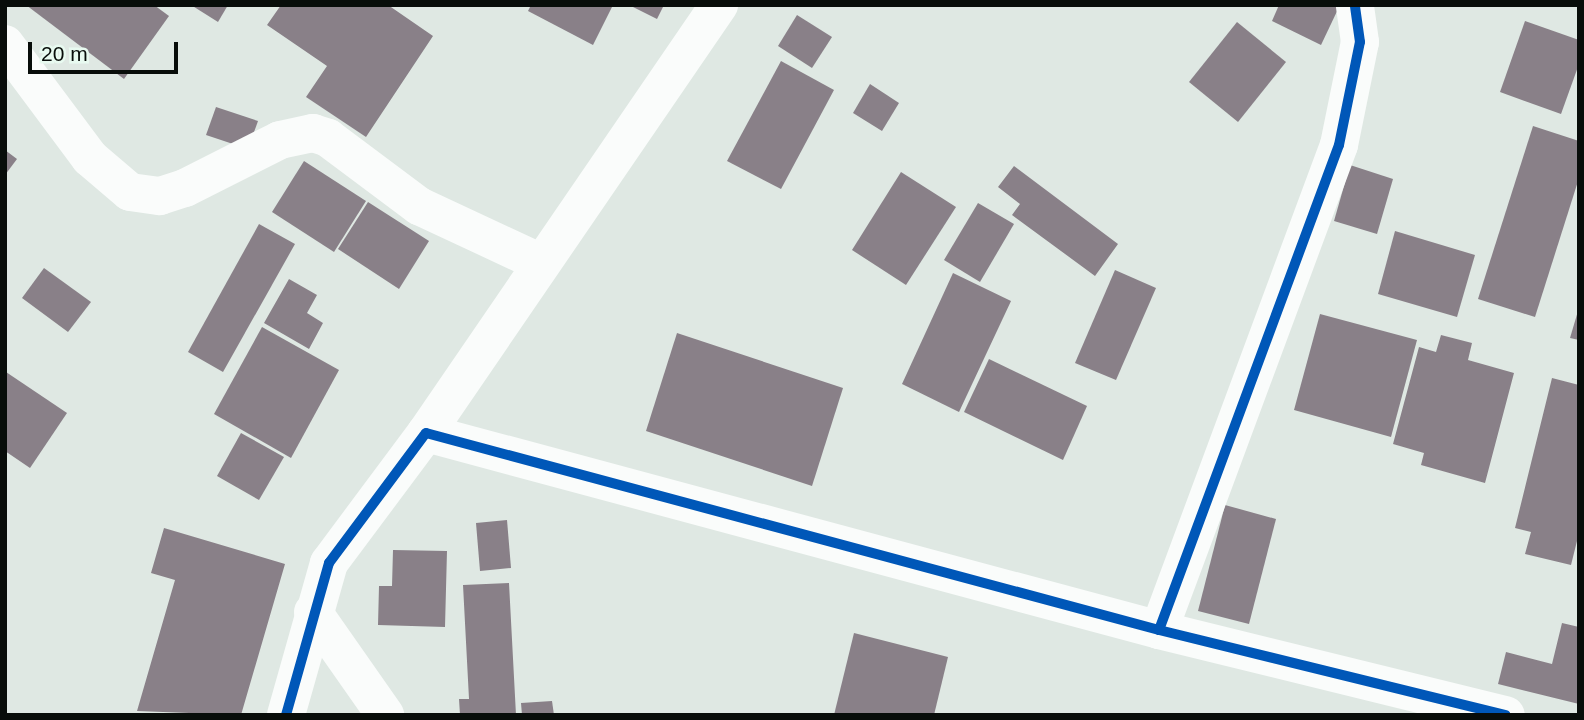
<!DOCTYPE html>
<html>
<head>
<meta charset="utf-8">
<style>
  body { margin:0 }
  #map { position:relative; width:1584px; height:720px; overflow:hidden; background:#dfe8e3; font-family:Arial,sans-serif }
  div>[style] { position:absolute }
  .building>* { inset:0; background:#898088 }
  .street>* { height:38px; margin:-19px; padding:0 19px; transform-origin:19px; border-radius:19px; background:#fafcfb }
  .cycleway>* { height:10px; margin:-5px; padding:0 5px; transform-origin:5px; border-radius:5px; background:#0057b8 }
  span { translate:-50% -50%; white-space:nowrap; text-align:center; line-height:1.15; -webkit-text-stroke:7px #e8faf0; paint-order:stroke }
  .frame { position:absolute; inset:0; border:7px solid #080d0a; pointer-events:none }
  .scale { position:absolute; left:28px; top:42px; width:150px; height:32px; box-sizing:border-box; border:4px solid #080d0a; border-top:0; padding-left:9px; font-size:21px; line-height:24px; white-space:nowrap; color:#080d0a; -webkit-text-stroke:5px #e8faf0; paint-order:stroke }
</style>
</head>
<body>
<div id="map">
  <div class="building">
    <div style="clip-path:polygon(26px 5px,154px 5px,169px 16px,124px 79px)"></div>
    <div style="clip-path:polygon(191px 5px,228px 5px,218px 22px)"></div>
    <div style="clip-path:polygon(281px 5px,388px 5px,433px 36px,366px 137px,306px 97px,327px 66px,267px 25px)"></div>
    <div style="clip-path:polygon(531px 5px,613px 5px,593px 45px,528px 11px)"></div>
    <div style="clip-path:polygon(629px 5px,664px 5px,657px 19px)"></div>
    <div style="clip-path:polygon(1279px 5px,1340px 5px,1321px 45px,1272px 21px)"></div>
    <div style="clip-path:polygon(797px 15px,832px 37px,812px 68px,778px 46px)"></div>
    <div style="clip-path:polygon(1525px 21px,1579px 40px,1579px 64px,1561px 114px,1500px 92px)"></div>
    <div style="clip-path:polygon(1237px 22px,1286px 62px,1238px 122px,1189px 82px)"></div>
    <div style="clip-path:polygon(781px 61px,834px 90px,781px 189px,727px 161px)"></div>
    <div style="clip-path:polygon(870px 84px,899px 103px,882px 131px,853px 113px)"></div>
    <div style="clip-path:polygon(216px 107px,258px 121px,248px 149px,206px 135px)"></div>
    <div style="clip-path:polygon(1533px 126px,1579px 141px,1579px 178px,1535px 317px,1478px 299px)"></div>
    <div style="clip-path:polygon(5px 150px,17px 159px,5px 175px)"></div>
    <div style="clip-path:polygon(304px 161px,366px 201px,334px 252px,272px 212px)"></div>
    <div style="clip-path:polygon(1350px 165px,1393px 179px,1377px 234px,1334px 221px)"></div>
    <div style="clip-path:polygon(1014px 166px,1118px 244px,1095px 276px,1012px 215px,1020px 204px,998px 187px)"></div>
    <div style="clip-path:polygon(901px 172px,956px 207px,906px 285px,852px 250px)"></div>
    <div style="clip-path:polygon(368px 202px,429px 241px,399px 289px,338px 249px)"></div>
    <div style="clip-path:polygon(978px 203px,1014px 224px,980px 282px,944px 260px)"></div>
    <div style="clip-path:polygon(259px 224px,295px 244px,223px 372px,188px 352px)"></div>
    <div style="clip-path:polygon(1395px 231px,1475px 255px,1457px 317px,1378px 294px)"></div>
    <div style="clip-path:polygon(44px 268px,91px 302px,68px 332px,22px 298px)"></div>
    <div style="clip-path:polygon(1115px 270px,1156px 288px,1116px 380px,1075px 363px)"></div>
    <div style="clip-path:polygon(953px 273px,1011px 301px,959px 412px,902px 384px)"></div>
    <div style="clip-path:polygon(289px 279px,317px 295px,307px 313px,323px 323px,309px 349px,264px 323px)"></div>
    <div style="clip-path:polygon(1578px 311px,1579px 311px,1579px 340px,1570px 338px)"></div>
    <div style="clip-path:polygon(1320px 314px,1417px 340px,1391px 437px,1294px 410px)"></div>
    <div style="clip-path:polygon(262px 327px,339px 370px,291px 458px,214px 414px)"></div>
    <div style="clip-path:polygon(677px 333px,843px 388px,812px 486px,646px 431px)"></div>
    <div style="clip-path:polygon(1441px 335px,1472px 343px,1468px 360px,1514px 373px,1485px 483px,1421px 465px,1424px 453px,1393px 444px,1419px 347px,1436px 352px)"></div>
    <div style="clip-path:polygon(989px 359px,1087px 406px,1063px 460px,964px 412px)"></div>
    <div style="clip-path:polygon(6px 372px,67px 413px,30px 468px,5px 451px)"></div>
    <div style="clip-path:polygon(1552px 378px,1579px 385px,1579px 533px,1571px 565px,1525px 554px,1531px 532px,1515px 528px)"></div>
    <div style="clip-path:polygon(241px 433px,284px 457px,259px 500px,217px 476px)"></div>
    <div style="clip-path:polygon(1225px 505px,1276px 519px,1249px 624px,1198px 611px)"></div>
    <div style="clip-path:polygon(507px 520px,511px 568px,480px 571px,476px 523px)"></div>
    <div style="clip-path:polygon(164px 528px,285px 564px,241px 715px,137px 711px,175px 580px,151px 573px)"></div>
    <div style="clip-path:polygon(393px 550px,447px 551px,445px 627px,378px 625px,379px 586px,392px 586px)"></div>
    <div style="clip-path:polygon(509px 583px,516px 715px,460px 715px,459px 699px,469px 699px,463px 585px)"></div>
    <div style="clip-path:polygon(1562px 623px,1579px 627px,1579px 704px,1498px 684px,1506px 652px,1552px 664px)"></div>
    <div style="clip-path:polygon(854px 633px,948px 657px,934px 715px,834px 715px)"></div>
    <div style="clip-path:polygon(552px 701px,554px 715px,522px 715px,521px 703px)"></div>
  </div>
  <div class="street">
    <div style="left:5px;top:44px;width:142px;rotate:53.3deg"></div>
    <div style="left:90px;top:158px;width:52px;rotate:40.4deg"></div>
    <div style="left:130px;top:192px;width:30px;rotate:8deg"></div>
    <div style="left:160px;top:196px;width:26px;rotate:-18deg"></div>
    <div style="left:185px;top:188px;width:106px;rotate:-26.8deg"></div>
    <div style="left:280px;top:140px;width:34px;rotate:-12deg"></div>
    <div style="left:313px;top:133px;width:16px;rotate:18deg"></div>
    <div style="left:328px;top:138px;width:114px;rotate:36.8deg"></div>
    <div style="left:419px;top:206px;width:132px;rotate:25deg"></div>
    <div style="left:426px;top:433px;width:519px;rotate:-55.61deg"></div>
    <div style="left:313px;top:612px;width:126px;rotate:55deg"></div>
    <div style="left:1159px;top:630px;width:517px;rotate:-69.64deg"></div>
    <div style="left:1339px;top:145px;width:105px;rotate:-78.5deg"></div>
    <div style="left:1360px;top:42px;width:37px;rotate:-98deg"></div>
    <div style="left:286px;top:715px;width:158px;rotate:-74.2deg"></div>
    <div style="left:329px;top:563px;width:162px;rotate:-53.3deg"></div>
    <div style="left:426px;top:433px;width:759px;rotate:15.04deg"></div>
    <div style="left:1159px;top:630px;width:357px;rotate:13.8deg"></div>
  </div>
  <div class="cycleway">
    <div style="left:1159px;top:630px;width:517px;rotate:-69.64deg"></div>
    <div style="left:1339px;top:145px;width:105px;rotate:-78.5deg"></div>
    <div style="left:1360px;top:42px;width:37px;rotate:-98deg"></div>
    <div style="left:286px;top:715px;width:158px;rotate:-74.2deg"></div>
    <div style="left:329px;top:563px;width:162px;rotate:-53.3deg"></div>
    <div style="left:426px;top:433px;width:759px;rotate:15.04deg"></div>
    <div style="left:1159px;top:630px;width:357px;rotate:13.8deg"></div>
  </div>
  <div class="frame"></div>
  <div class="scale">20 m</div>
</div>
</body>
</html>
